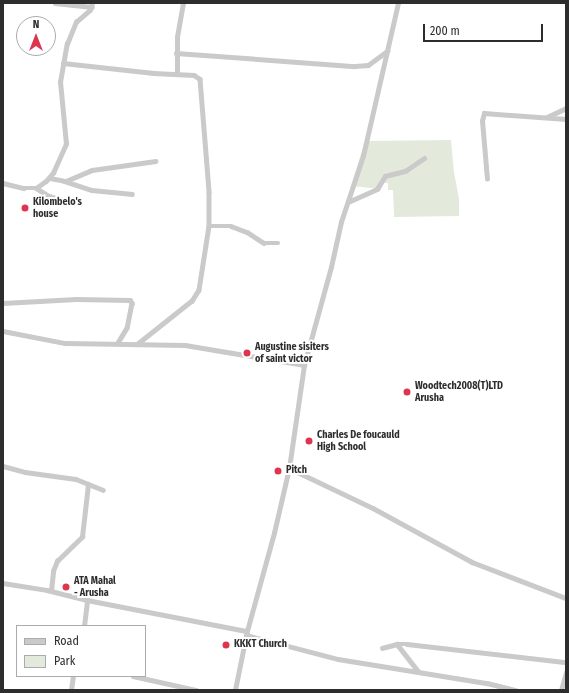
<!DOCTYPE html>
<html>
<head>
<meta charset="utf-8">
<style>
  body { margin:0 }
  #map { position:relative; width:569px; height:693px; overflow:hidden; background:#fff; font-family:"Fira Sans Condensed",sans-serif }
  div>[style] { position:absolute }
  .green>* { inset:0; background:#e4eadb }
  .minor>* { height:4.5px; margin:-2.25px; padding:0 2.25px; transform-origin:2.25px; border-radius:2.25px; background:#cacaca }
  .dots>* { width:11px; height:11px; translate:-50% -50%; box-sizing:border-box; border:2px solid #fff; border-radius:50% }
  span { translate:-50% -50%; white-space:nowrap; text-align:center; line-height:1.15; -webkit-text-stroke:4px #fff; paint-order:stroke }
  .poi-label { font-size:10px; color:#2d2d2d; font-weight:700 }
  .left { translate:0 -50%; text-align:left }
  .frame { position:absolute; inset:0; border:4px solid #2d2d2d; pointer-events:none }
  .legend { position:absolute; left:16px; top:625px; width:130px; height:52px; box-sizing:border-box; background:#fff; border:1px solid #ababab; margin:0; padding:5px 7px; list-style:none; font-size:12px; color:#2d2d2d }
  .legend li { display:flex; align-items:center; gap:8px; height:20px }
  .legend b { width:20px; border:1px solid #ababab }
  .north { position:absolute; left:16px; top:16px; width:40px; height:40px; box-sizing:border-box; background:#fff; border:1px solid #ababab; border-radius:50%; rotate:0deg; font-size:11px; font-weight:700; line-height:16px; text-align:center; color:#2d2d2d }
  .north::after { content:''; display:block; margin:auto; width:14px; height:18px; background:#de354f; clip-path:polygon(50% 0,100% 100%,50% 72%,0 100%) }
  .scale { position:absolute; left:423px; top:24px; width:120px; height:18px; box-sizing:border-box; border:2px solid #2d2d2d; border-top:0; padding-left:5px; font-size:12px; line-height:14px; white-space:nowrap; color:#2d2d2d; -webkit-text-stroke:3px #fff; paint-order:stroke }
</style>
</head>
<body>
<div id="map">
  <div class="green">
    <div style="clip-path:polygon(451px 140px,454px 172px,459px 199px,459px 216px,394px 217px,393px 190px,388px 190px,388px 183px,382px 183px,381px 189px,351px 186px,365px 141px)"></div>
  </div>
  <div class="minor">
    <div style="left:55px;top:3px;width:37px;rotate:6deg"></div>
    <div style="left:176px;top:53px;width:179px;rotate:4.2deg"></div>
    <div style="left:355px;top:66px;width:13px;rotate:-4deg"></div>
    <div style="left:368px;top:65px;width:24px;rotate:-36deg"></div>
    <div style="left:63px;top:63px;width:91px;rotate:6.3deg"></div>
    <div style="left:153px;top:73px;width:41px;rotate:2.8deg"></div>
    <div style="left:194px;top:75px;width:7px;rotate:34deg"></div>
    <div style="left:200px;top:79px;width:113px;rotate:85.4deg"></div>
    <div style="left:209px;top:192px;width:34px;rotate:90deg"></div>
    <div style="left:209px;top:226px;width:65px;rotate:98.9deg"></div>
    <div style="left:199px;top:290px;width:13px;rotate:122deg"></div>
    <div style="left:192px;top:301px;width:69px;rotate:141.5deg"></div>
    <div style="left:177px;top:74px;width:37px;rotate:-90deg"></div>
    <div style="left:177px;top:37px;width:35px;rotate:-80deg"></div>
    <div style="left:547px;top:117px;width:21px;rotate:-25deg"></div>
    <div style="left:50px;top:178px;width:16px;rotate:11deg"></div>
    <div style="left:66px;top:181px;width:28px;rotate:-23deg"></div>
    <div style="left:92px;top:170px;width:64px;rotate:-8.1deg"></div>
    <div style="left:487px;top:179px;width:58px;rotate:-94.9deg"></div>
    <div style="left:482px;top:121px;width:8px;rotate:-76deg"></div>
    <div style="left:484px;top:113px;width:82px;rotate:4.2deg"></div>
    <div style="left:64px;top:181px;width:29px;rotate:18deg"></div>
    <div style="left:92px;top:190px;width:40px;rotate:5.7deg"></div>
    <div style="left:3px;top:183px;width:21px;rotate:14deg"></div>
    <div style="left:23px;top:188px;width:13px"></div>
    <div style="left:36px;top:188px;width:12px;rotate:-35deg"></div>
    <div style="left:46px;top:181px;width:11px;rotate:-49deg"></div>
    <div style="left:53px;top:173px;width:32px;rotate:-66deg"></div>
    <div style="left:66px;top:144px;width:62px;rotate:-95.5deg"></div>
    <div style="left:60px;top:82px;width:39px;rotate:-80deg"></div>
    <div style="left:67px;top:44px;width:24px;rotate:-68deg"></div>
    <div style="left:76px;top:22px;width:18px;rotate:-41deg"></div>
    <div style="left:90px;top:10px;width:7px;rotate:-74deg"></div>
    <div style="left:36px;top:188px;width:15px;rotate:32deg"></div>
    <div style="left:49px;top:196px;width:19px;rotate:16deg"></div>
    <div style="left:348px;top:202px;width:32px;rotate:-24deg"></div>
    <div style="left:377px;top:189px;width:15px;rotate:-58deg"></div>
    <div style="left:385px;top:176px;width:21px;rotate:-14deg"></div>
    <div style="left:405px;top:171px;width:23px;rotate:-34deg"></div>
    <div style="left:209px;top:226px;width:22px"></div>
    <div style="left:231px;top:226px;width:17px;rotate:21deg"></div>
    <div style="left:247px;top:232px;width:20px;rotate:33deg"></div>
    <div style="left:264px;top:243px;width:14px"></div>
    <div style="left:3px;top:303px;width:73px;rotate:-3.1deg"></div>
    <div style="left:76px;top:299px;width:54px;rotate:1.1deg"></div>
    <div style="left:130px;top:300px;width:4px;rotate:56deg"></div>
    <div style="left:132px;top:303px;width:25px;rotate:101deg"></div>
    <div style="left:127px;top:328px;width:17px;rotate:121deg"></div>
    <div style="left:3px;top:331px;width:63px;rotate:11deg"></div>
    <div style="left:65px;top:343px;width:120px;rotate:1deg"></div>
    <div style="left:185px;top:345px;width:121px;rotate:9.5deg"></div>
    <div style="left:3px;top:466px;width:23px;rotate:15deg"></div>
    <div style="left:25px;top:472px;width:51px;rotate:7.8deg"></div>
    <div style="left:76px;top:479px;width:29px;rotate:22deg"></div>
    <div style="left:289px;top:468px;width:93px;rotate:25.5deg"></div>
    <div style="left:373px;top:508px;width:113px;rotate:28.6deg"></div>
    <div style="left:472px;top:562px;width:101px;rotate:21deg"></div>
    <div style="left:3px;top:583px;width:45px;rotate:9deg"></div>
    <div style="left:47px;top:590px;width:41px;rotate:14deg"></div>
    <div style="left:87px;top:600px;width:163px;rotate:11deg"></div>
    <div style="left:51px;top:591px;width:20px;rotate:-84deg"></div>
    <div style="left:53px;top:571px;width:11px;rotate:-68deg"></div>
    <div style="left:57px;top:561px;width:35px;rotate:-44deg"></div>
    <div style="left:82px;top:537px;width:53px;rotate:-83.5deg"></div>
    <div style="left:84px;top:626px;width:26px;rotate:-83deg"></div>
    <div style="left:246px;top:635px;width:95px;rotate:14.6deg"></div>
    <div style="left:338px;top:659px;width:151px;rotate:9.2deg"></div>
    <div style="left:487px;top:683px;width:30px;rotate:14deg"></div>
    <div style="left:397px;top:644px;width:34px;rotate:52deg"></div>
    <div style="left:382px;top:648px;width:16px;rotate:-15deg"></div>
    <div style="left:397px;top:644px;width:10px"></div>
    <div style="left:407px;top:644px;width:160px;rotate:6.5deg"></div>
    <div style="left:133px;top:676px;width:65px;rotate:12.5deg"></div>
    <div style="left:71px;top:690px;width:14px;rotate:-82deg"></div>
    <div style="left:235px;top:690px;width:60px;rotate:-78.5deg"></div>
    <div style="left:247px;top:631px;width:102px;rotate:-74.6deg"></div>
    <div style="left:274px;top:533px;width:67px;rotate:-77deg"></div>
    <div style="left:289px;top:468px;width:104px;rotate:-81.7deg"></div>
    <div style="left:304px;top:365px;width:102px;rotate:-74.6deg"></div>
    <div style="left:331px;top:267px;width:46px;rotate:-77.5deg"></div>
    <div style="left:341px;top:222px;width:70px;rotate:-71.6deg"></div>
    <div style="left:363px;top:156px;width:157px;rotate:-77.1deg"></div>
    <div style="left:561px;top:690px;width:19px;rotate:-74deg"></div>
  </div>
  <div class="dots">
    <div style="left:25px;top:208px;background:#de354f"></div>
    <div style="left:247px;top:353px;background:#de354f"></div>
    <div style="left:407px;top:392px;background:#de354f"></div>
    <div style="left:309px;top:441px;background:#de354f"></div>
    <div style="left:278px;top:471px;background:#de354f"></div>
    <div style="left:66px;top:587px;background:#de354f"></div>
    <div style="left:226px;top:645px;background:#de354f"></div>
  </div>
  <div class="poi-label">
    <span class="left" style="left:33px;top:208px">Kilombelo's<br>house</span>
    <span class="left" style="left:255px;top:353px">Augustine sisiters<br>of saint victor</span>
    <span class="left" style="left:415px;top:392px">Woodtech2008(T)LTD<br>Arusha</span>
    <span class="left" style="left:317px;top:441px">Charles De foucauld<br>High School</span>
    <span class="left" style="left:286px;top:471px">Pitch</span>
    <span class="left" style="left:74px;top:587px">ATA Mahal<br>- Arusha</span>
    <span class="left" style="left:234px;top:645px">KKKT Church</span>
  </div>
  <div class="frame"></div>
  <ul class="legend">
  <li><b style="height:5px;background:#cacaca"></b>Road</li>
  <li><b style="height:11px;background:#e4eadb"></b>Park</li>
  </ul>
  <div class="north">N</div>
  <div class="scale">200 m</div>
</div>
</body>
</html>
